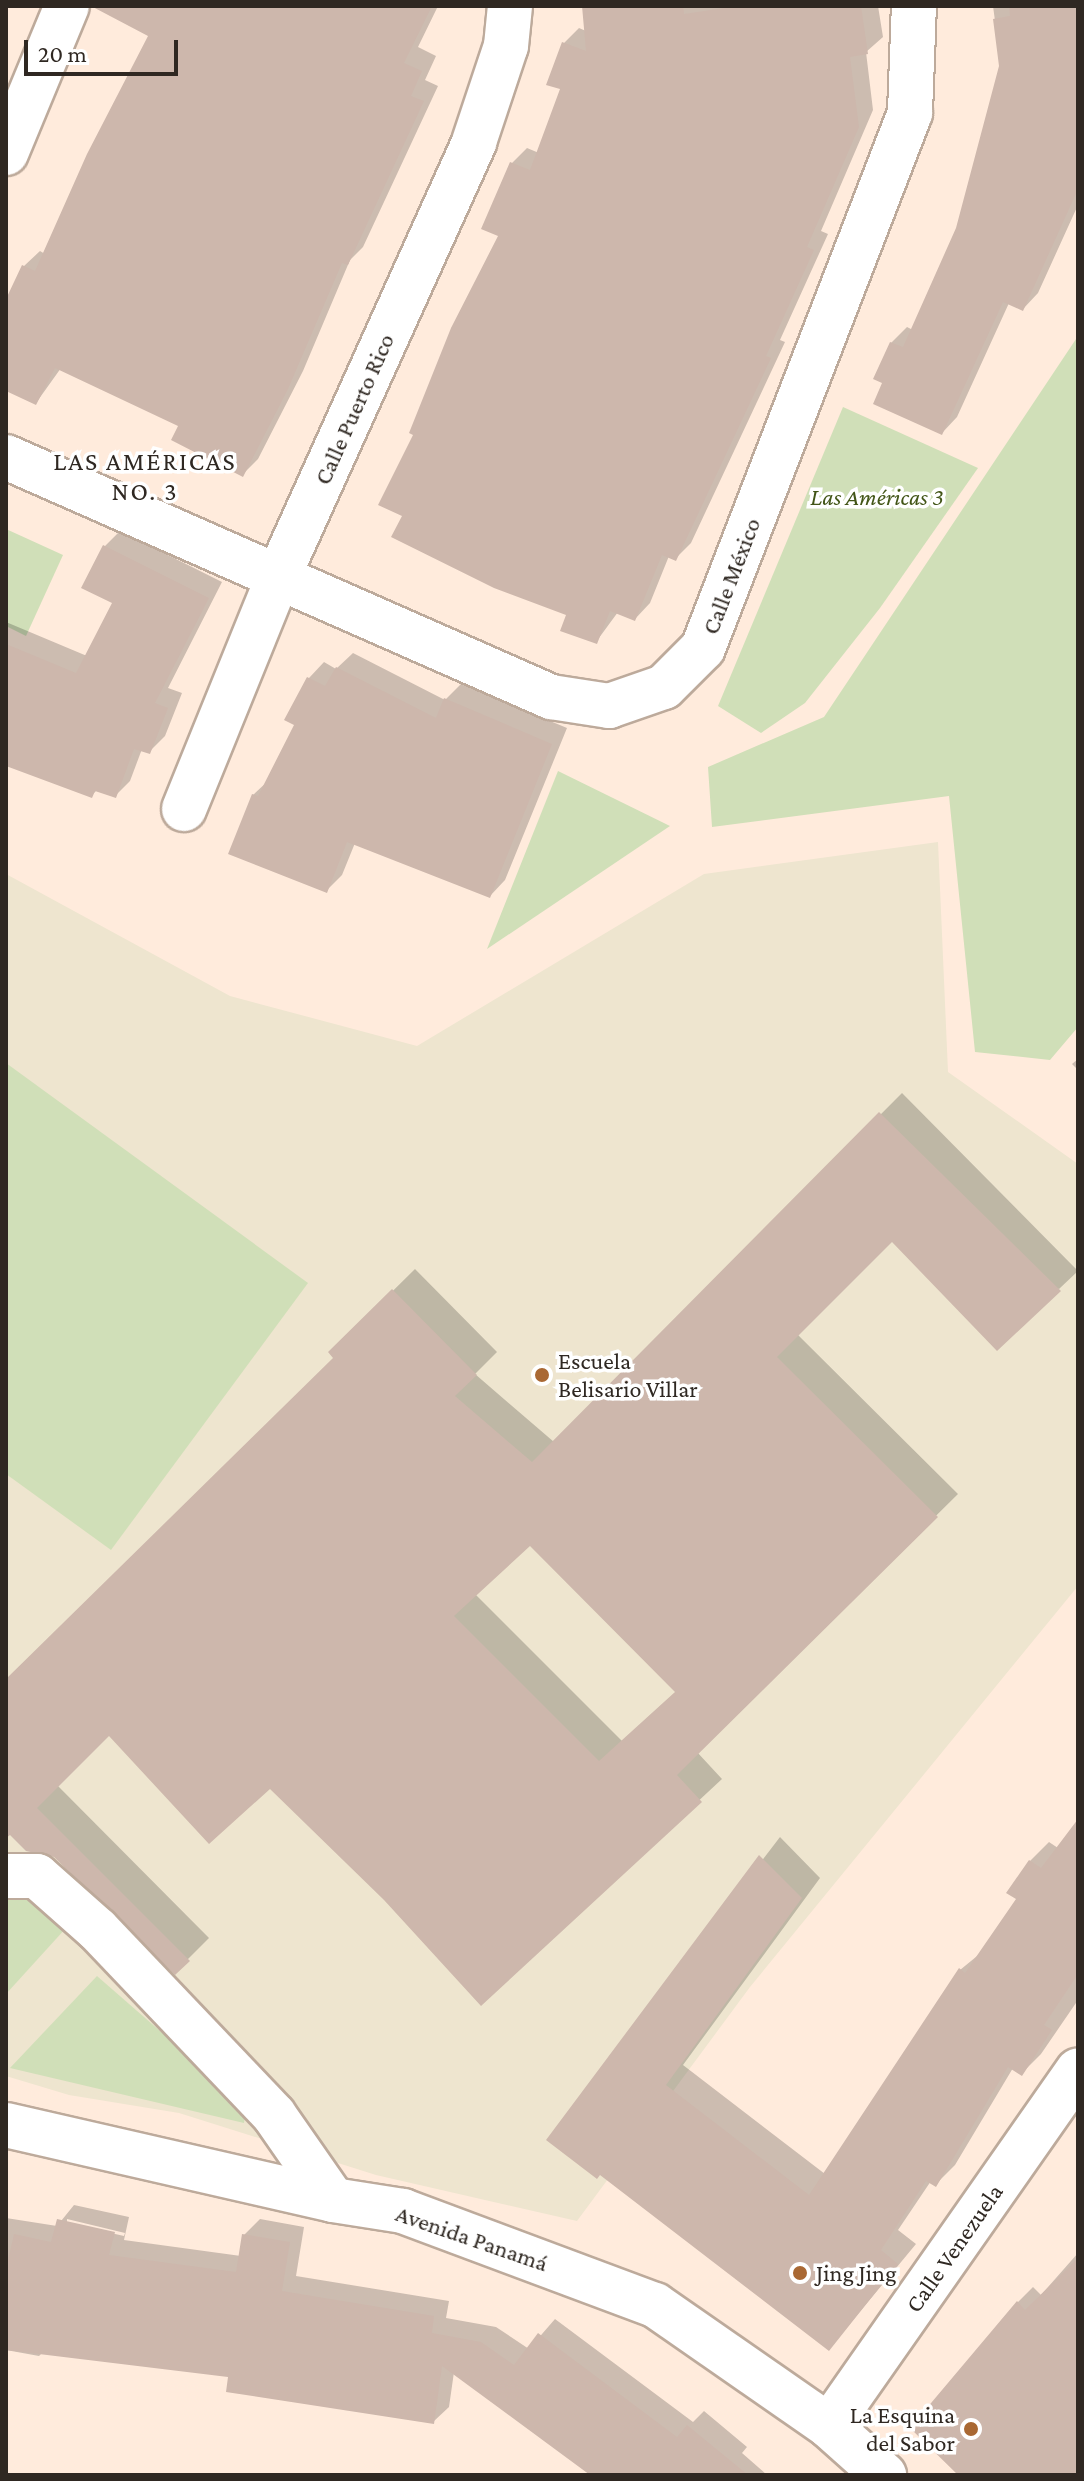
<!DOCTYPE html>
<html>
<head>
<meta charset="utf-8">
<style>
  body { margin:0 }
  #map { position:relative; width:1084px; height:2481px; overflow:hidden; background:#ffebdc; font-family:"Crimson Pro",serif }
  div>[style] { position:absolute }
  .education>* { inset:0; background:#eee5cf }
  .green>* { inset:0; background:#d0dfb8 }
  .shadow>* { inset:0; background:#0003 }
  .building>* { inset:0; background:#cdb7ac }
  .roads { filter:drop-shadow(2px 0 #bdaa9b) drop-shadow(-2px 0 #bdaa9b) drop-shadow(0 2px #bdaa9b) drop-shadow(0 -2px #bdaa9b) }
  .minor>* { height:44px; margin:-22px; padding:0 22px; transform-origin:22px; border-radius:22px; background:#fff }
  .dots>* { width:22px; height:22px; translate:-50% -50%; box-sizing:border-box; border:4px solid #fff; border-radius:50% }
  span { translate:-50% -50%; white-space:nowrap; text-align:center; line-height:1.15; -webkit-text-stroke:7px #fff; paint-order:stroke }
  .street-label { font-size:24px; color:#2f2822 }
  .park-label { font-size:24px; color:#425517; font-style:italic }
  .poi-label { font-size:24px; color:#2f2822 }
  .left { translate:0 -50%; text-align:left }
  .right { translate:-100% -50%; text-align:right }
  .neighbourhood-label { font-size:26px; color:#2f2822; letter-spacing:2px }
  .frame { position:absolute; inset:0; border:8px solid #2f2822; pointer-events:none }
  .scale { position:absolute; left:24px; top:40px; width:154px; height:36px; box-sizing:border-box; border:4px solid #2f2822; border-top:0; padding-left:10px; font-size:24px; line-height:28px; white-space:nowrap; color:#2f2822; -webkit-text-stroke:6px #fff; paint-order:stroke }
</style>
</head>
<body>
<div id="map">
  <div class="education">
    <div style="clip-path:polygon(938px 842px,948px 1072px,1078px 1164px,1078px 1586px,750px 1987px,577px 2221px,376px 2175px,179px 2113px,69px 2095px,6px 2076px,6px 874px,230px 996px,417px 1046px,704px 874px)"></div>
  </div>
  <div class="green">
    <div style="clip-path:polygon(1078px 336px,1078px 1027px,1050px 1060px,975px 1052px,949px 796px,712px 827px,708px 767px,824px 717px)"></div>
    <div style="clip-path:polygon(843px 407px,978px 468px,880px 608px,805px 703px,761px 733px,718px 706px)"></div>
    <div style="clip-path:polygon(6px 529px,63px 555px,26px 636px,6px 626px)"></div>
    <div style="clip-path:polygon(558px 771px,670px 826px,487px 949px)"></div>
    <div style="clip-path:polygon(6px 1063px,308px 1283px,111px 1550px,6px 1474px)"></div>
    <div style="clip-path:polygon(6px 1900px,30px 1900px,66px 1928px,6px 1994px)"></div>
    <div style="clip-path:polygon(97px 1976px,246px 2106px,244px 2123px,10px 2068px)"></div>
  </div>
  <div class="shadow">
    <div style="clip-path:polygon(152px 6px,438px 6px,418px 47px,436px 56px,425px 80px,438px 86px,363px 247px,350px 260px,303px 371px,258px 459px,242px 475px,180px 425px,61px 368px,36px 403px,6px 388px,6px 304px,24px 266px,40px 251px,45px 254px,150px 35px)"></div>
    <div style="clip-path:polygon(584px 6px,878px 6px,883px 37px,866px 52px,873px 110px,821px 231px,828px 234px,780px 340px,785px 342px,691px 543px,675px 559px,669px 556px,650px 603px,635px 619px,618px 612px,596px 642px,568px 614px,405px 516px,416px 434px,501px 235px,512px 163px,527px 148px,539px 153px,562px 88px,564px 43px,579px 28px,586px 31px)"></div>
    <div style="clip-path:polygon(993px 6px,1078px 6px,1078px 205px,1038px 293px,1023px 309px,1009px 303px,957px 417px,942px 433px,885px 382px,891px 343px,907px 327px,913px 330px,958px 229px,1001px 66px)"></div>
    <div style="clip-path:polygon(120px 531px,222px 582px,168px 688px,182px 693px,165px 736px,149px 752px,142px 749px,130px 781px,115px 796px,97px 790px,92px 795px,6px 764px,6px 622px,87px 656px,115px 602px,105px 546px)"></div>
    <div style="clip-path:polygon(353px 653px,445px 700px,461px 684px,567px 728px,505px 880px,490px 896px,355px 843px,342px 875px,327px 890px,253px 795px,269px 780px,297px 724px,286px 719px,309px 678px,324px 662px,336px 669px)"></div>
    <div style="clip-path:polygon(1078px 1059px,1078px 1070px,1072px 1064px)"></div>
    <div style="clip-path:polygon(evenodd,902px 1093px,1078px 1271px,1059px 1289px,892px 1239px,797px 1334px,958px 1494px,697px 1752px,722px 1779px,481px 2003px,385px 1898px,270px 1786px,109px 1734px,57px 1785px,209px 1938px,175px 1972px,55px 1855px,6px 1828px,6px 1682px,336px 1358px,331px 1352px,415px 1269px,497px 1352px,475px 1374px,554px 1442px,902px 1093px,530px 1543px,677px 1691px,622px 1741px,475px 1594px,530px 1543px)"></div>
    <div style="clip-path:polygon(1078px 1822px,1078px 2000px,1041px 2054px,1022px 2073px,1013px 2068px,955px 2165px,936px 2184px,931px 2181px,898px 2230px,916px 2244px,829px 2349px,600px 2173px,548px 2140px,780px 1837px,820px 1878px,683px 2065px,825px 2174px,960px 1970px,982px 1952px,1019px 1898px,1030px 1861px,1049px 1842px,1058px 1848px)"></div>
    <div style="clip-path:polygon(evenodd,74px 2205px,129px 2217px,124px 2240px,241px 2256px,244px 2235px,260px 2219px,304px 2227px,296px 2276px,449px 2301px,446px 2318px,496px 2327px,529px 2349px,555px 2319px,693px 2422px,704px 2411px,747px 2447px,742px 2453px,767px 2475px,594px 2475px,454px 2372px,449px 2407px,433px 2422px,231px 2375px,46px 2349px,39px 2356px,6px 2350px,6px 2218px,57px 2226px,74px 2205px,67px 2219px,125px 2233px,124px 2236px,67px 2223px,67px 2219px)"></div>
    <div style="clip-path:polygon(1078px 2253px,1078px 2475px,961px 2475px,912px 2428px,1018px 2302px,1033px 2287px,1041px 2295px)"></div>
  </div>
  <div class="building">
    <div style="clip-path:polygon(91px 6px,432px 6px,404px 63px,422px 71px,411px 96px,424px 101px,348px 265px,342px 263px,288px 389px,243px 477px,171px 440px,178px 426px,55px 368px,36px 405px,6px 391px,6px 299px,22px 265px,35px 271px,87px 154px,148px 36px)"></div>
    <div style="clip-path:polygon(582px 6px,683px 6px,684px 14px,738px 6px,861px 6px,868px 54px,850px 57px,859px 127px,807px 247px,814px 250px,766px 356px,771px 358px,676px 561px,662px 555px,635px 621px,610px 611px,597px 644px,560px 631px,566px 615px,494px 588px,391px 537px,402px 516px,378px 505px,413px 435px,409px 433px,451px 328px,498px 236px,481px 229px,510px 162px,530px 170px,560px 89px,546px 85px,562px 42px,586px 51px)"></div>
    <div style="clip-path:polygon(1009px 6px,1078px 6px,1078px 189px,1023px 311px,1003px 302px,942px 435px,873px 404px,882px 383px,873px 379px,890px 342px,903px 347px,956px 228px,999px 66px,993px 19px,1010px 16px)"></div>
    <div style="clip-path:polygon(103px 545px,209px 598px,155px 703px,168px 708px,150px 754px,134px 749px,116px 798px,95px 791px,92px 798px,6px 766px,6px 644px,76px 673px,112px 603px,81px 588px)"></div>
    <div style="clip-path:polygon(336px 667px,436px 718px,444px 698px,552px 744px,490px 898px,347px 842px,327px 893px,228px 854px,252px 794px,258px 796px,294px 725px,284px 720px,307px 677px,325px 686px)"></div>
    <div style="clip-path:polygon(evenodd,879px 1112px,1061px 1291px,997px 1351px,892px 1242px,777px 1357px,938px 1517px,677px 1775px,702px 1802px,481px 2006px,384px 1900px,270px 1789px,209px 1844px,109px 1736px,37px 1808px,190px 1961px,175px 1975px,54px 1857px,26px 1851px,10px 1835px,6px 1838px,6px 1679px,333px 1358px,328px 1352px,392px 1289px,477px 1375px,455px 1396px,532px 1462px,879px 1112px,530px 1546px,675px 1692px,599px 1761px,454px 1616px,530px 1546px)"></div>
    <div style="clip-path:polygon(1078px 1819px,1078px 1974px,1044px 2025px,1052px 2030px,1022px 2076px,1008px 2067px,936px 2187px,926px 2181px,881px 2250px,898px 2264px,829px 2351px,600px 2175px,597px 2179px,546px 2140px,759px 1855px,802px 1898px,666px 2085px,809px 2195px,959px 1968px,965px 1973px,1016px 1899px,1006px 1893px,1029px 1860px,1041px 1868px)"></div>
    <div style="clip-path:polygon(57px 2219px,115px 2232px,109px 2255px,236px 2272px,242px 2234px,290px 2242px,282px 2291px,434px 2316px,432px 2333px,481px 2342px,514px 2365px,538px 2333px,677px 2437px,687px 2425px,748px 2475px,590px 2475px,442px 2366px,434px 2424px,226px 2392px,228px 2377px,6px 2350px,6px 2269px,14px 2234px,51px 2242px)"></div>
    <div style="clip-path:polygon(1078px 2258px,1078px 2475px,958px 2475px,910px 2428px,1017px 2301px,1025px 2310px)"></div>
  </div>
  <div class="roads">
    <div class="minor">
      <div style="left:6px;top:153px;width:159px;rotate:-67.5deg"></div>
      <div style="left:6px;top:457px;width:596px;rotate:23.77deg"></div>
      <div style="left:551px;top:697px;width:59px;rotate:8.8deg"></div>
      <div style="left:609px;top:706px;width:58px;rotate:-19.1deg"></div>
      <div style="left:664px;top:687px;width:55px;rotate:-45deg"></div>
      <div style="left:703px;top:648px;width:574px;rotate:-68.85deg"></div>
      <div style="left:910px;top:113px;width:107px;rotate:-87.9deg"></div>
      <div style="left:184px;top:809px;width:250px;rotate:-67.9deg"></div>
      <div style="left:278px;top:577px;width:477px;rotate:-65.7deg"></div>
      <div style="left:474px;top:142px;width:101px;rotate:-71.6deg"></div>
      <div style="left:506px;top:46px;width:40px;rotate:-84.3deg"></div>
      <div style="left:6px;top:1876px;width:31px"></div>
      <div style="left:37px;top:1876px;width:81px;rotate:41.5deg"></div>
      <div style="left:98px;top:1930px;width:255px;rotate:46.4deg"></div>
      <div style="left:274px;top:2115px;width:103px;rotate:55.2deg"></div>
      <div style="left:6px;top:2125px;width:335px;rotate:12.9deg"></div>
      <div style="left:333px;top:2200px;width:71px;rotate:8.9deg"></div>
      <div style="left:403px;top:2211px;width:269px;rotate:20.5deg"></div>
      <div style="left:655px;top:2305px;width:212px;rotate:34.8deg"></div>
      <div style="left:829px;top:2426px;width:74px;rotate:41.7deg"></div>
      <div style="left:829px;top:2426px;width:434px;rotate:-55deg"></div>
    </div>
  </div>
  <div class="dots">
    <div style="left:542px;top:1375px;background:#a96833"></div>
    <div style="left:800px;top:2273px;background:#a96833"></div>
    <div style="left:971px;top:2429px;background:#a96833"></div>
  </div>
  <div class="street-label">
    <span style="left:354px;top:409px;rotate:-66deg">Calle Puerto Rico</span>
    <span style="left:731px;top:576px;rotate:-69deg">Calle México</span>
    <span style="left:472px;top:2238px;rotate:19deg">Avenida Panamá</span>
    <span style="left:954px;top:2248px;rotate:-55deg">Calle Venezuela</span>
  </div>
  <div class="park-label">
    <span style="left:877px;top:497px">Las Américas 3</span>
  </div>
  <div class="poi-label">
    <span class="left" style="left:558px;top:1375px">Escuela<br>Belisario Villar</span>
    <span class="left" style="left:816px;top:2273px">Jing Jing</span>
    <span class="right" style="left:955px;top:2429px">La Esquina<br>del Sabor</span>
  </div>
  <div class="neighbourhood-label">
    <span style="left:145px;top:477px">LAS AMÉRICAS<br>NO. 3</span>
  </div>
  <div class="frame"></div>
  <div class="scale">20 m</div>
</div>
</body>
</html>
